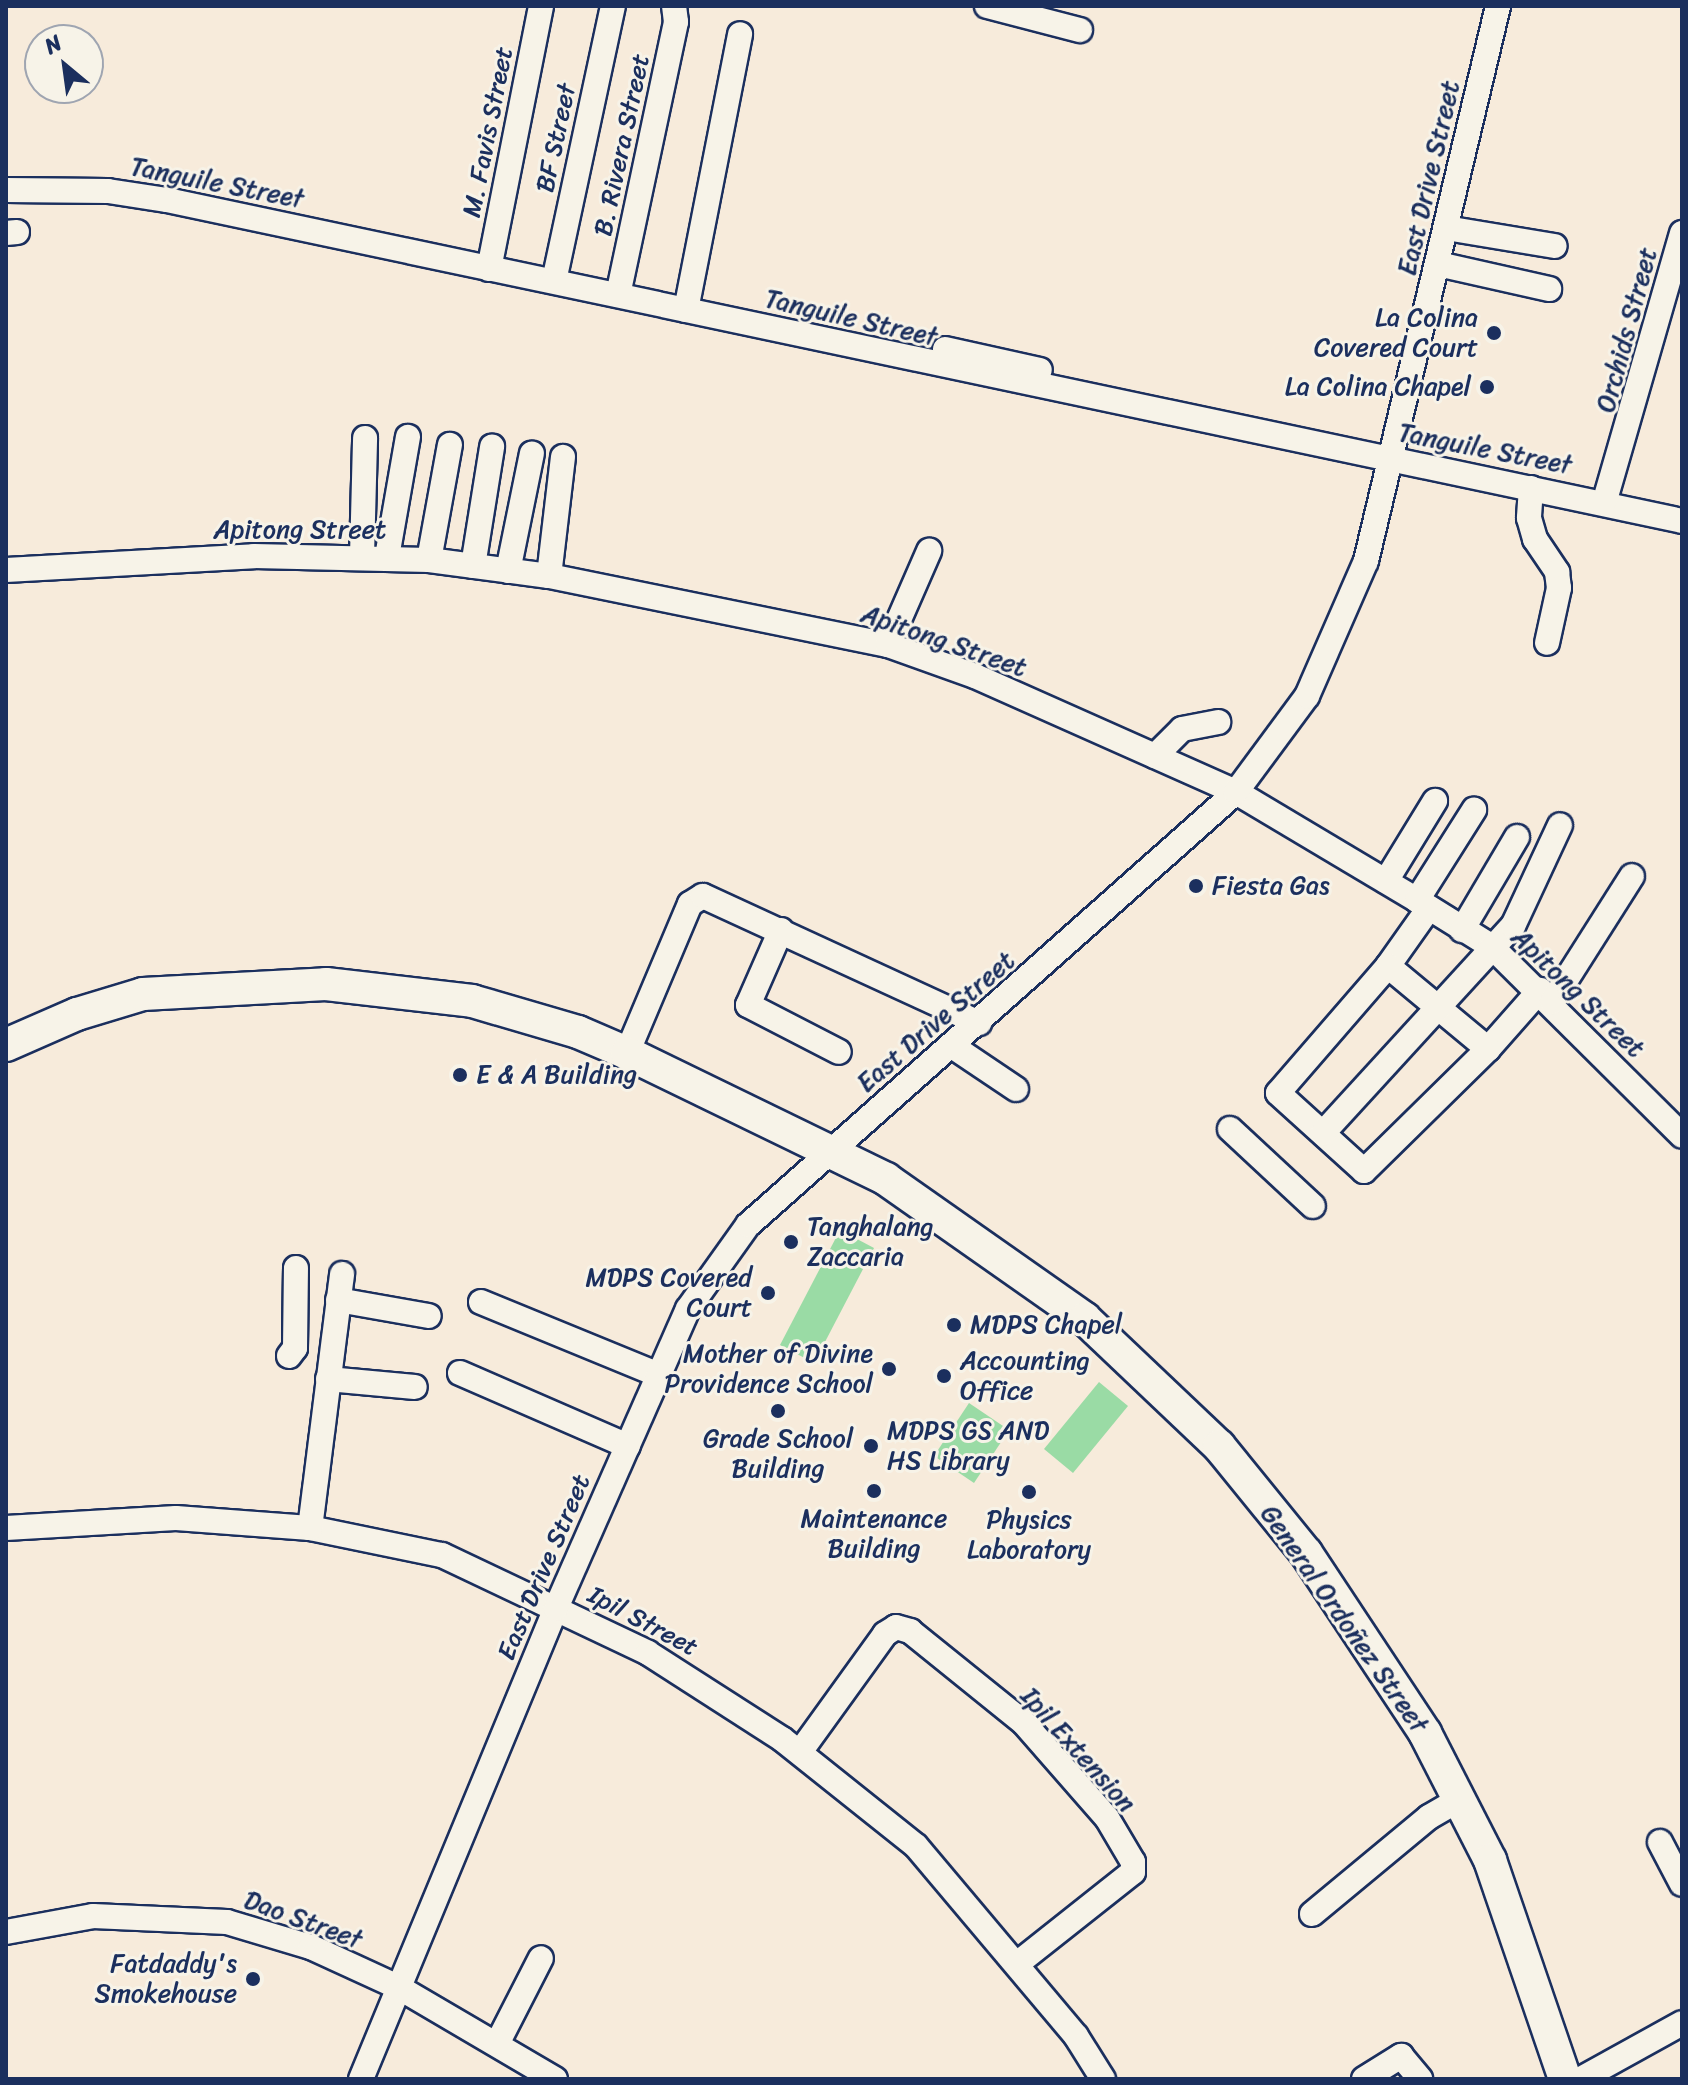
<!DOCTYPE html>
<html>
<head>
<meta charset="utf-8">
<style>
  body { margin:0 }
  #map { position:relative; width:1688px; height:2085px; overflow:hidden; background:#f7ebdb; font-family:Sriracha,sans-serif }
  div>[style] { position:absolute }
  .green>* { inset:0; background:#9adba5 }
  .roads { filter:drop-shadow(2px 0 #1b2f5e) drop-shadow(-2px 0 #1b2f5e) drop-shadow(0 2px #1b2f5e) drop-shadow(0 -2px #1b2f5e) }
  .minor>* { height:24px; margin:-12px; padding:0 12px; transform-origin:12px; border-radius:12px; background:#f7f3e8 }
  .major>* { height:32px; margin:-16px; padding:0 16px; transform-origin:16px; border-radius:16px; background:#f7f3e8 }
  .dots>* { width:22px; height:22px; translate:-50% -50%; box-sizing:border-box; border:4px solid #f7f3e8; border-radius:50% }
  span { translate:-50% -50%; white-space:nowrap; text-align:center; line-height:1.15; -webkit-text-stroke:6px #f7f3e8; paint-order:stroke }
  .street-label { font-size:26px; color:#1b2f5e }
  .poi-label { font-size:26px; color:#1b2f5e }
  .right { translate:-100% -50%; text-align:right }
  .left { translate:0 -50%; text-align:left }
  .frame { position:absolute; inset:0; border:8px solid #1b2f5e; pointer-events:none }
  .north { position:absolute; left:24px; top:24px; width:80px; height:80px; box-sizing:border-box; background:#f7f3e8; border:2px solid #9fa5b1; border-radius:50%; rotate:331deg; font-size:22px; font-weight:700; line-height:32px; text-align:center; color:#1b2f5e }
  .north::after { content:''; display:block; margin:auto; width:28px; height:36px; background:#1b2f5e; clip-path:polygon(50% 0,100% 100%,50% 72%,0 100%) }
</style>
</head>
<body>
<div id="map">
  <div class="green">
    <div style="clip-path:polygon(840px 1230px,874px 1248px,814px 1363px,780px 1345px)"></div>
    <div style="clip-path:polygon(1099px 1382px,1128px 1406px,1073px 1473px,1044px 1449px)"></div>
    <div style="clip-path:polygon(969px 1403px,1009px 1430px,974px 1483px,934px 1456px)"></div>
  </div>
  <div class="roads">
    <div class="minor">
      <div style="left:987px;top:6px;width:96px;rotate:14.5deg"></div>
      <div style="left:6px;top:190px;width:102px;rotate:0.6deg"></div>
      <div style="left:108px;top:191px;width:60px;rotate:8.7deg"></div>
      <div style="left:167px;top:200px;width:1549px;rotate:11.96deg"></div>
      <div style="left:1446px;top:228px;width:110px;rotate:9.4deg"></div>
      <div style="left:6px;top:233px;width:11px;rotate:-5deg"></div>
      <div style="left:1438px;top:264px;width:114px;rotate:12.7deg"></div>
      <div style="left:489px;top:269px;width:268px;rotate:-78.8deg"></div>
      <div style="left:554px;top:281px;width:281px;rotate:-77.9deg"></div>
      <div style="left:618px;top:295px;width:279px;rotate:-78deg"></div>
      <div style="left:676px;top:22px;width:16px;rotate:-97deg"></div>
      <div style="left:686px;top:310px;width:281px;rotate:-78.9deg"></div>
      <div style="left:945px;top:349px;width:97px;rotate:12.5deg"></div>
      <div style="left:1531px;top:488px;width:30px;rotate:94deg"></div>
      <div style="left:1529px;top:518px;width:22px;rotate:74deg"></div>
      <div style="left:1535px;top:539px;width:40px;rotate:56deg"></div>
      <div style="left:1557px;top:572px;width:16px;rotate:83deg"></div>
      <div style="left:1559px;top:588px;width:56px;rotate:102.3deg"></div>
      <div style="left:1605px;top:500px;width:278px;rotate:-73.9deg"></div>
      <div style="left:362px;top:556px;width:118px;rotate:-88.5deg"></div>
      <div style="left:387px;top:557px;width:122px;rotate:-80.1deg"></div>
      <div style="left:429px;top:560px;width:117px;rotate:-79.7deg"></div>
      <div style="left:473px;top:566px;width:121px;rotate:-80.9deg"></div>
      <div style="left:6px;top:570px;width:248px;rotate:-3.2deg"></div>
      <div style="left:254px;top:556px;width:175px;rotate:1.3deg"></div>
      <div style="left:429px;top:560px;width:121px;rotate:7.6deg"></div>
      <div style="left:549px;top:576px;width:346px;rotate:11.5deg"></div>
      <div style="left:888px;top:645px;width:92px;rotate:19.6deg"></div>
      <div style="left:975px;top:676px;width:286px;rotate:24deg"></div>
      <div style="left:1236px;top:792px;width:211px;rotate:30.8deg"></div>
      <div style="left:1417px;top:900px;width:87px;rotate:31.9deg"></div>
      <div style="left:1491px;top:946px;width:269px;rotate:44.8deg"></div>
      <div style="left:508px;top:571px;width:120px;rotate:-78.5deg"></div>
      <div style="left:549px;top:576px;width:120px;rotate:-83.3deg"></div>
      <div style="left:888px;top:645px;width:103px;rotate:-66.4deg"></div>
      <div style="left:1155px;top:756px;width:38px;rotate:-45deg"></div>
      <div style="left:1182px;top:729px;width:37px;rotate:-11deg"></div>
      <div style="left:1386px;top:881px;width:94px;rotate:-58.5deg"></div>
      <div style="left:1417px;top:900px;width:107px;rotate:-57.7deg"></div>
      <div style="left:1429px;top:908px;width:71px;rotate:125.3deg"></div>
      <div style="left:1388px;top:966px;width:168px;rotate:130.9deg"></div>
      <div style="left:1278px;top:1093px;width:116px;rotate:42.2deg"></div>
      <div style="left:1364px;top:1171px;width:174px;rotate:-44.5deg"></div>
      <div style="left:1488px;top:1049px;width:79px;rotate:-48.6deg"></div>
      <div style="left:781px;top:930px;width:82px;rotate:113.7deg"></div>
      <div style="left:748px;top:1005px;width:102px;rotate:27.3deg"></div>
      <div style="left:1462px;top:930px;width:108px;rotate:-59.4deg"></div>
      <div style="left:1388px;top:966px;width:130px;rotate:39.7deg"></div>
      <div style="left:1552px;top:1002px;width:149px;rotate:-57.6deg"></div>
      <div style="left:952px;top:1046px;width:77px;rotate:33.9deg"></div>
      <div style="left:627px;top:1053px;width:162px;rotate:-67.1deg"></div>
      <div style="left:690px;top:904px;width:15px;rotate:-32deg"></div>
      <div style="left:703px;top:896px;width:304px;rotate:24.7deg"></div>
      <div style="left:1230px;top:1129px;width:113px;rotate:42.9deg"></div>
      <div style="left:1323px;top:1133px;width:281px;rotate:-47.5deg"></div>
      <div style="left:1513px;top:926px;width:111px;rotate:-65deg"></div>
      <div style="left:338px;top:1300px;width:92px;rotate:10deg"></div>
      <div style="left:481px;top:1302px;width:192px;rotate:22.3deg"></div>
      <div style="left:289px;top:1356px;width:10px;rotate:-53deg"></div>
      <div style="left:295px;top:1348px;width:80px;rotate:-89.3deg"></div>
      <div style="left:460px;top:1373px;width:183px;rotate:23.5deg"></div>
      <div style="left:328px;top:1379px;width:87px;rotate:5.3deg"></div>
      <div style="left:6px;top:1528px;width:170px;rotate:-3.4deg"></div>
      <div style="left:176px;top:1518px;width:134px;rotate:4.3deg"></div>
      <div style="left:310px;top:1528px;width:135px;rotate:11.6deg"></div>
      <div style="left:442px;top:1555px;width:228px;rotate:25.4deg"></div>
      <div style="left:648px;top:1653px;width:159px;rotate:32.7deg"></div>
      <div style="left:782px;top:1739px;width:171px;rotate:38.6deg"></div>
      <div style="left:916px;top:1846px;width:248px;rotate:49.9deg"></div>
      <div style="left:1076px;top:2036px;width:51px;rotate:57.9deg"></div>
      <div style="left:310px;top:1528px;width:256px;rotate:-82.8deg"></div>
      <div style="left:800px;top:1752px;width:145px;rotate:-54.2deg"></div>
      <div style="left:885px;top:1634px;width:13px;rotate:-32deg"></div>
      <div style="left:896px;top:1627px;width:15px;rotate:16deg"></div>
      <div style="left:910px;top:1631px;width:146px;rotate:38.9deg"></div>
      <div style="left:1024px;top:1723px;width:126px;rotate:48.9deg"></div>
      <div style="left:1107px;top:1818px;width:51px;rotate:59.4deg"></div>
      <div style="left:1133px;top:1862px;width:10px;rotate:90deg"></div>
      <div style="left:1133px;top:1872px;width:148px;rotate:141.6deg"></div>
      <div style="left:1660px;top:1842px;width:47px;rotate:62.4deg"></div>
      <div style="left:1312px;top:1914px;width:152px;rotate:-39.7deg"></div>
      <div style="left:1429px;top:1817px;width:34px;rotate:-30deg"></div>
      <div style="left:6px;top:1932px;width:88px;rotate:-10.4deg"></div>
      <div style="left:93px;top:1916px;width:134px;rotate:2.6deg"></div>
      <div style="left:227px;top:1922px;width:88px;rotate:16.6deg"></div>
      <div style="left:311px;top:1947px;width:96px;rotate:24.7deg"></div>
      <div style="left:398px;top:1987px;width:182px;rotate:30.4deg"></div>
      <div style="left:498px;top:2042px;width:94px;rotate:-62.9deg"></div>
      <div style="left:361px;top:2079px;width:510px;rotate:-67.51deg"></div>
      <div style="left:556px;top:1608px;width:327px;rotate:-66.2deg"></div>
      <div style="left:688px;top:1309px;width:103px;rotate:-54.5deg"></div>
      <div style="left:748px;top:1225px;width:652px;rotate:-41.58deg"></div>
      <div style="left:1236px;top:792px;width:119px;rotate:-53.5deg"></div>
      <div style="left:1307px;top:696px;width:147px;rotate:-66.4deg"></div>
      <div style="left:1366px;top:561px;width:570px;rotate:-76.62deg"></div>
      <div style="left:1364px;top:2079px;width:44px;rotate:-31.9deg"></div>
      <div style="left:1401px;top:2056px;width:30px;rotate:50deg"></div>
      <div style="left:1581px;top:2079px;width:115px;rotate:-29deg"></div>
    </div>
    <div class="major">
      <div style="left:6px;top:1045px;width:77px;rotate:-23.6deg"></div>
      <div style="left:77px;top:1014px;width:69px;rotate:-16.9deg"></div>
      <div style="left:143px;top:994px;width:183px;rotate:-3.1deg"></div>
      <div style="left:326px;top:984px;width:147px;rotate:6.6deg"></div>
      <div style="left:472px;top:1001px;width:110px;rotate:16.3deg"></div>
      <div style="left:578px;top:1032px;width:53px;rotate:23.2deg"></div>
      <div style="left:627px;top:1053px;width:288px;rotate:25.9deg"></div>
      <div style="left:886px;top:1179px;width:243px;rotate:35.1deg"></div>
      <div style="left:1085px;top:1319px;width:185px;rotate:43.5deg"></div>
      <div style="left:1219px;top:1446px;width:138px;rotate:50.9deg"></div>
      <div style="left:1306px;top:1553px;width:216px;rotate:56.5deg"></div>
      <div style="left:1425px;top:1733px;width:143px;rotate:62.9deg"></div>
      <div style="left:1490px;top:1860px;width:231px;rotate:71.1deg"></div>
    </div>
  </div>
  <div class="dots">
    <div style="left:1494px;top:333px;background:#1b2f5e"></div>
    <div style="left:1487px;top:387px;background:#1b2f5e"></div>
    <div style="left:1196px;top:886px;background:#1b2f5e"></div>
    <div style="left:460px;top:1075px;background:#1b2f5e"></div>
    <div style="left:791px;top:1242px;background:#1b2f5e"></div>
    <div style="left:768px;top:1293px;background:#1b2f5e"></div>
    <div style="left:954px;top:1325px;background:#1b2f5e"></div>
    <div style="left:889px;top:1369px;background:#1b2f5e"></div>
    <div style="left:944px;top:1376px;background:#1b2f5e"></div>
    <div style="left:778px;top:1411px;background:#1b2f5e"></div>
    <div style="left:871px;top:1446px;background:#1b2f5e"></div>
    <div style="left:874px;top:1491px;background:#1b2f5e"></div>
    <div style="left:1029px;top:1492px;background:#1b2f5e"></div>
    <div style="left:253px;top:1979px;background:#1b2f5e"></div>
  </div>
  <div class="street-label">
    <span style="left:488px;top:132px;rotate:-79deg">M. Favis Street</span>
    <span style="left:556px;top:138px;rotate:-78deg">BF Street</span>
    <span style="left:622px;top:145px;rotate:-78deg">B. Rivera Street</span>
    <span style="left:1429px;top:178px;rotate:-77deg">East Drive Street</span>
    <span style="left:217px;top:183px;rotate:11deg">Tanguile Street</span>
    <span style="left:851px;top:318px;rotate:13deg">Tanguile Street</span>
    <span style="left:1627px;top:330px;rotate:-75deg">Orchids Street</span>
    <span style="left:1485px;top:449px;rotate:11deg">Tanguile Street</span>
    <span style="left:300px;top:530px">Apitong Street</span>
    <span style="left:944px;top:641px;rotate:19deg">Apitong Street</span>
    <span style="left:1578px;top:993px;rotate:44deg">Apitong Street</span>
    <span style="left:936px;top:1022px;rotate:-41deg">East Drive Street</span>
    <span style="left:544px;top:1567px;rotate:-67deg">East Drive Street</span>
    <span style="left:1344px;top:1619px;rotate:55deg">General Ordoñez Street</span>
    <span style="left:643px;top:1621px;rotate:28deg">Ipil Street</span>
    <span style="left:1078px;top:1750px;rotate:48deg">Ipil Extension</span>
    <span style="left:303px;top:1920px;rotate:20deg">Dao Street</span>
  </div>
  <div class="poi-label">
    <span class="right" style="left:1478px;top:333px">La Colina<br>Covered Court</span>
    <span class="right" style="left:1471px;top:387px">La Colina Chapel</span>
    <span class="left" style="left:1212px;top:886px">Fiesta Gas</span>
    <span class="left" style="left:476px;top:1075px">E &amp; A Building</span>
    <span class="left" style="left:807px;top:1242px">Tanghalang<br>Zaccaria</span>
    <span class="right" style="left:752px;top:1293px">MDPS Covered<br>Court</span>
    <span class="left" style="left:970px;top:1325px">MDPS Chapel</span>
    <span class="right" style="left:873px;top:1369px">Mother of Divine<br>Providence School</span>
    <span class="left" style="left:960px;top:1376px">Accounting<br>Office</span>
    <span class="left" style="left:887px;top:1446px">MDPS GS AND<br>HS Library</span>
    <span style="left:778px;top:1454px">Grade School<br>Building</span>
    <span style="left:874px;top:1534px">Maintenance<br>Building</span>
    <span style="left:1029px;top:1535px">Physics<br>Laboratory</span>
    <span class="right" style="left:237px;top:1979px">Fatdaddy's<br>Smokehouse</span>
  </div>
  <div class="frame"></div>
  <div class="north">N</div>
</div>
</body>
</html>
